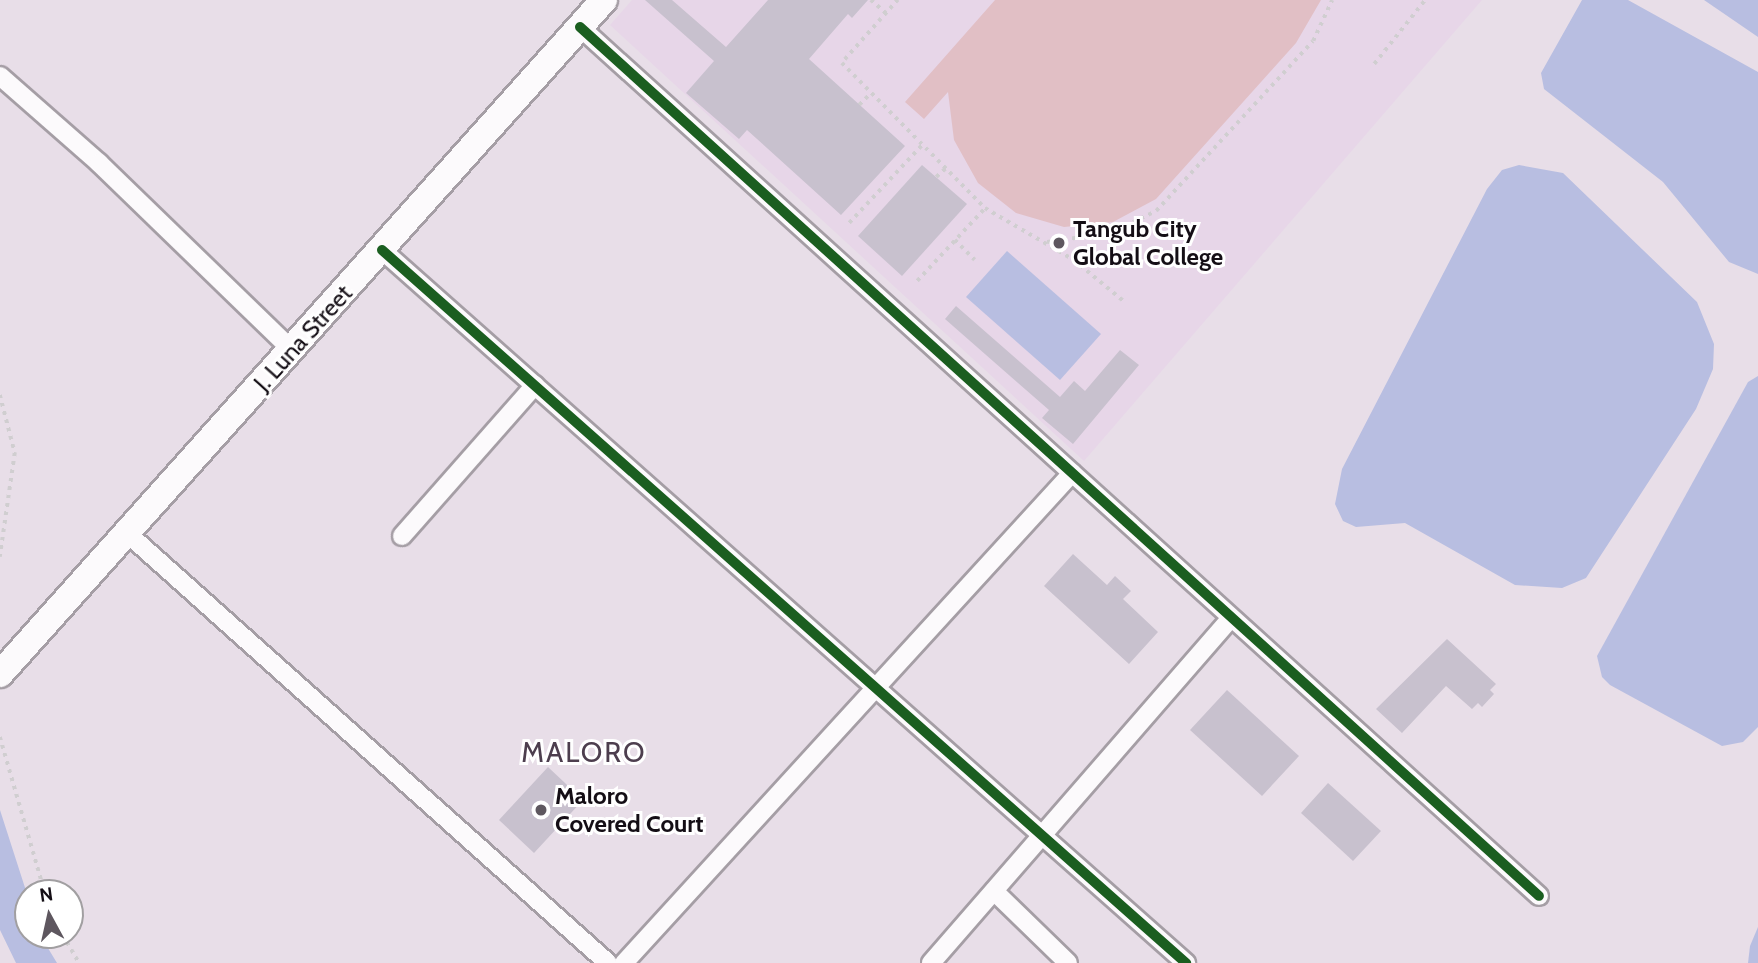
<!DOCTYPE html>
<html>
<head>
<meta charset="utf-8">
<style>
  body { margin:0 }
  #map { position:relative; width:1758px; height:963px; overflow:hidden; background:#e8dee8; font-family:Cabin,sans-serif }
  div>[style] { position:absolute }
  .built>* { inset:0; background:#e7d6e8 }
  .green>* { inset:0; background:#e1bfc5 }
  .water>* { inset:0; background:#b8bee1 }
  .building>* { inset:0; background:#c8c1ce }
  .path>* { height:3.5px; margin-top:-1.75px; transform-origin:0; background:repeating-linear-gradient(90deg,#d0ced0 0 3.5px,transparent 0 8.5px) }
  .roads { filter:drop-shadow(2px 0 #a59ea5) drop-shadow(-2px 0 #a59ea5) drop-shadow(0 2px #a59ea5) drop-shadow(0 -2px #a59ea5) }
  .street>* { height:18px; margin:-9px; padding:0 9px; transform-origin:9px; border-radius:9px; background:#fcfafc }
  .secondary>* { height:26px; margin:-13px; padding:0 13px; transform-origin:13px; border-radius:13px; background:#fcfafc }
  .cycleway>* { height:10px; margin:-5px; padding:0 5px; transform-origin:5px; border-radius:5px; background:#1b5e20 }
  .dots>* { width:19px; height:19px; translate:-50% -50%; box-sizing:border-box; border:4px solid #fff; border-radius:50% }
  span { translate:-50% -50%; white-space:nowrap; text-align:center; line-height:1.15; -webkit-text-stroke:6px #fff; paint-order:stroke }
  .poi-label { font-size:24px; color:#140e15; font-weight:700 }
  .left { translate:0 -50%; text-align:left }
  .street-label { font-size:24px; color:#140e15 }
  .quarter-label { font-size:28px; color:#4d3e4e; letter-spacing:2px }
  .north { position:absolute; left:14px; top:879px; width:70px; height:70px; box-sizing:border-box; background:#fff; border:2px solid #a19fa1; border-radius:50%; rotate:352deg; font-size:19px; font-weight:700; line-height:28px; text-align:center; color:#140e15 }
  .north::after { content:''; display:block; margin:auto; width:24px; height:32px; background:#5e575f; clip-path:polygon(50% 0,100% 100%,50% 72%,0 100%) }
</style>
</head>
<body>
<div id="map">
  <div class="built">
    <div style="clip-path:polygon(632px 0,1482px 0,1084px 461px,610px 25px)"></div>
  </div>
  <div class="green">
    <div style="clip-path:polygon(995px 0,1321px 0,1296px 43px,1156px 199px,1113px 222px,1064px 227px,1016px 213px,978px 183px,954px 140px,948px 92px,924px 119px,905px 102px)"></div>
  </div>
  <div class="water">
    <div style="clip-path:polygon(1582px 0,1628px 0,1758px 72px,1758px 274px,1729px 262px,1663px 182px,1544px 89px,1541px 73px)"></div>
    <div style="clip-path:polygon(1704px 0,1758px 0,1758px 37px)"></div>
    <div style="clip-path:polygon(1519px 165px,1563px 173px,1697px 302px,1714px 344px,1713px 369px,1696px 409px,1586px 578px,1562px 588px,1515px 585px,1405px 523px,1356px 527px,1343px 521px,1335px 504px,1342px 469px,1487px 189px,1502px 170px)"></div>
    <div style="clip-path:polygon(1007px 251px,1101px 334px,1060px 380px,966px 297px)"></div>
    <div style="clip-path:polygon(1758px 376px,1758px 727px,1743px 742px,1722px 746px,1610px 685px,1602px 677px,1597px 656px,1748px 382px)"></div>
    <div style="clip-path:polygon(0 810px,28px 897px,28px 935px,40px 935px,57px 963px,16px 963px,0 930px)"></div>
    <div style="clip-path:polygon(1758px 927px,1758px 963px,1748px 963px,1750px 946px)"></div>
  </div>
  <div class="building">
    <div style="clip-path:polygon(645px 0,672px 0,726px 47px,768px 0,868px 0,852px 18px,848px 14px,809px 59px,905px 146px,841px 215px,747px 130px,739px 139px,686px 93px,714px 61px)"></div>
    <div style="clip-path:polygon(922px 165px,967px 204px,902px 276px,858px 236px)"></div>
    <div style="clip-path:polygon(956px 306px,1060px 397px,1074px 381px,1085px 391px,1120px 350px,1139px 365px,1073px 444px,1042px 418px,1049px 410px,945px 319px)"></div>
    <div style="clip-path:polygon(1073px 554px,1107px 585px,1115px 576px,1131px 591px,1123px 599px,1158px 632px,1129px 664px,1044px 586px)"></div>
    <div style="clip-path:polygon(1447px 639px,1496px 684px,1490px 690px,1494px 694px,1482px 707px,1478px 703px,1472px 709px,1446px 686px,1402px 733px,1376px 709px)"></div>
    <div style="clip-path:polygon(1227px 690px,1299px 756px,1262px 796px,1190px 730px)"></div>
    <div style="clip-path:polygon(548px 767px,583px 800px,534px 853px,499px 820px)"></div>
    <div style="clip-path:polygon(1328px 783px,1381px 831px,1353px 861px,1301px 813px)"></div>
  </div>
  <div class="path">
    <div style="left:871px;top:0;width:20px;rotate:41deg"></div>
    <div style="left:898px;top:0;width:84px;rotate:131.6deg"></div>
    <div style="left:842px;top:63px;width:204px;rotate:45.4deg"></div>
    <div style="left:985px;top:208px;width:103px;rotate:30.3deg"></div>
    <div style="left:1074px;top:260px;width:67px;rotate:39.6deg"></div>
    <div style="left:1374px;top:64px;width:82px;rotate:-51.4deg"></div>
    <div style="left:859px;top:105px;width:17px;rotate:-45deg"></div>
    <div style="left:936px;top:177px;width:13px;rotate:-42deg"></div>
    <div style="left:849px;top:223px;width:107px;rotate:-46.9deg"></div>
    <div style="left:955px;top:240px;width:28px;rotate:45deg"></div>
    <div style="left:1047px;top:242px;width:64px;rotate:-8.1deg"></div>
    <div style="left:1110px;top:233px;width:51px;rotate:-25.6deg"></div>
    <div style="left:1156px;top:211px;width:231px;rotate:-47.3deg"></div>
    <div style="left:1313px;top:41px;width:45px;rotate:-65.1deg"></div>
    <div style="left:917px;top:281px;width:100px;rotate:-47deg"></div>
    <div style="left:0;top:395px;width:60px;rotate:75.5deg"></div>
    <div style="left:15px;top:453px;width:105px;rotate:98.2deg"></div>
    <div style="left:0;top:737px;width:162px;rotate:73.9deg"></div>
    <div style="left:63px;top:935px;width:32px;rotate:60deg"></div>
  </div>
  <div class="roads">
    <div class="street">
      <div style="left:580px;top:27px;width:1294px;rotate:42.18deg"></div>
      <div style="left:0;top:76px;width:132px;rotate:41.3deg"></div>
      <div style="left:99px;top:163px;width:269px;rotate:44.1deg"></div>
      <div style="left:382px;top:250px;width:1075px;rotate:41.57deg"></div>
      <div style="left:127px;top:533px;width:645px;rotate:41.8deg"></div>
      <div style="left:402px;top:536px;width:201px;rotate:-48.6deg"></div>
      <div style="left:994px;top:891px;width:103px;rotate:44.2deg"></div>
      <div style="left:624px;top:963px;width:664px;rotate:-47.56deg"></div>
      <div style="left:931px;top:963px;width:457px;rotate:-49deg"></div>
    </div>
    <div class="secondary">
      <div style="left:0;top:674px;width:905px;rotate:-48.14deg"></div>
    </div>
  </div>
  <div class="cycleway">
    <div style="left:580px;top:27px;width:1294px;rotate:42.18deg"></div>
    <div style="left:382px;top:250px;width:1075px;rotate:41.57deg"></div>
  </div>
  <div class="dots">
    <div style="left:1059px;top:243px;background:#5e575f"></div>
    <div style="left:541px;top:810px;background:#5e575f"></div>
  </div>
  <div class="poi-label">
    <span class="left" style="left:1073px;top:243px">Tangub City<br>Global College</span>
    <span class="left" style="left:555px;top:810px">Maloro<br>Covered Court</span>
  </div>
  <div class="street-label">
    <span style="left:303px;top:338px;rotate:-48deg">J. Luna Street</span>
  </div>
  <div class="quarter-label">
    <span style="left:584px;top:752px">MALORO</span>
  </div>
  <div class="north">N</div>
</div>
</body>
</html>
